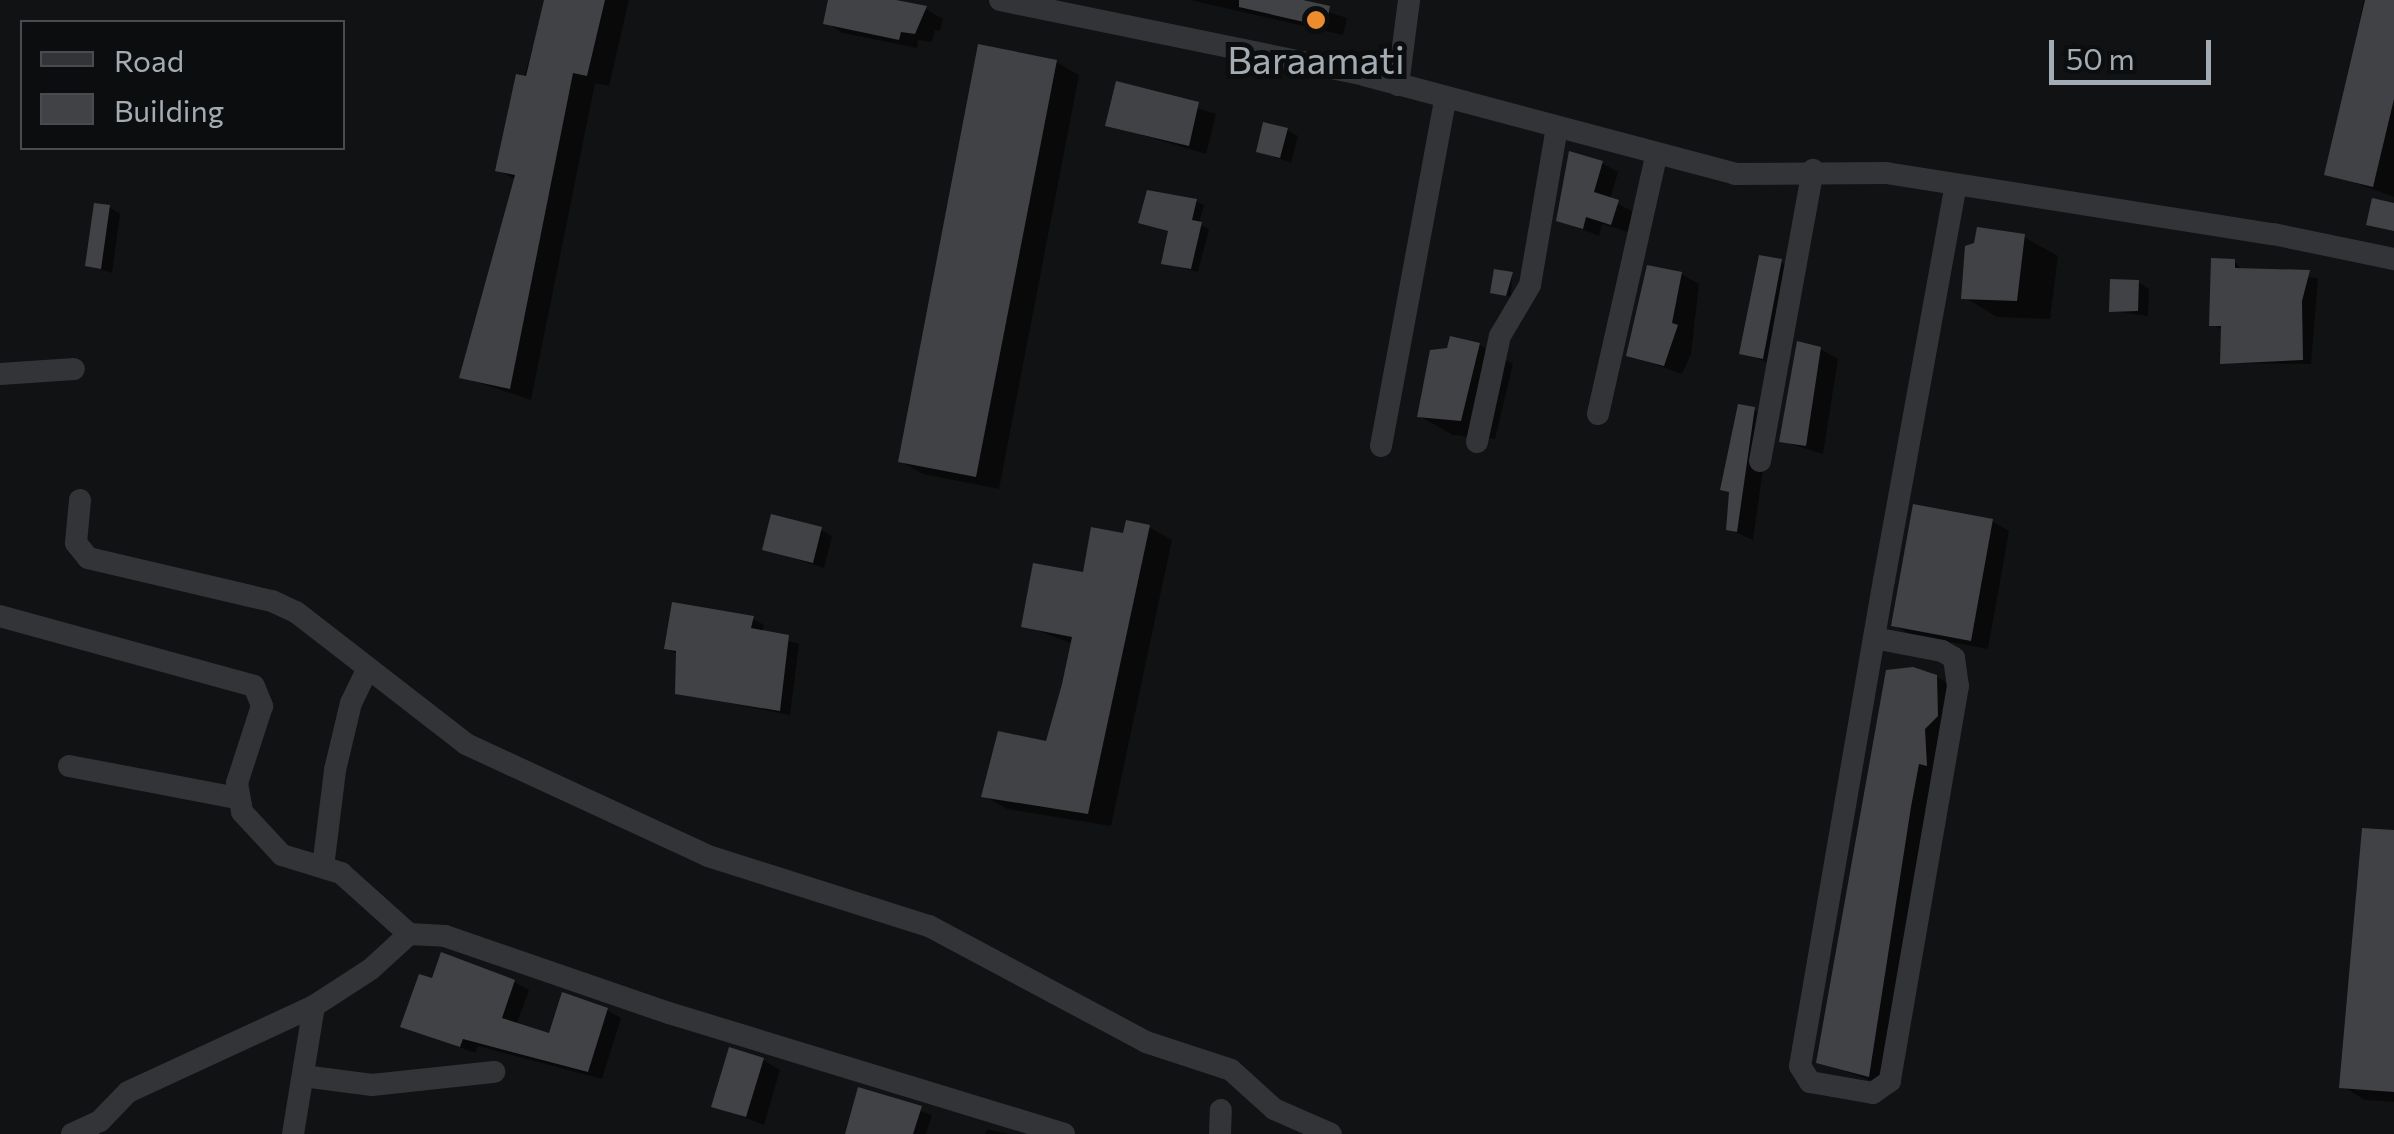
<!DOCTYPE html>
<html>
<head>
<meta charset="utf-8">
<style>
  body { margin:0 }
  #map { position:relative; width:2394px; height:1134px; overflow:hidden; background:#111213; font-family:Commissioner,sans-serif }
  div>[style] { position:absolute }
  .shadow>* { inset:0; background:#0007 }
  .building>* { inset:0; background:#404246 }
  .minor>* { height:22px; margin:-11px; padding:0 11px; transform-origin:11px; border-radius:11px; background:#333438 }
  .dots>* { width:28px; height:28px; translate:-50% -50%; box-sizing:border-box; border:5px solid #0c0d0e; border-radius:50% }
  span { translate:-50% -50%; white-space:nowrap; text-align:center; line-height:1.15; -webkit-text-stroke:10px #0c0d0e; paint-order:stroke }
  .poi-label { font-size:38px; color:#a3abb3 }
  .legend { position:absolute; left:20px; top:20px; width:325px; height:130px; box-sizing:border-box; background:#0c0d0e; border:2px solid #484c50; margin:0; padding:12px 18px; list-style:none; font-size:30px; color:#a3abb3 }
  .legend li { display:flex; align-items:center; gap:20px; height:50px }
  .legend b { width:50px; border:2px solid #484c50 }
  .scale { position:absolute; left:2049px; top:40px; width:162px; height:45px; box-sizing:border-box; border:5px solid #a3abb3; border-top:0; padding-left:12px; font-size:30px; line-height:35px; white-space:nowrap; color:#a3abb3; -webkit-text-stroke:8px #0c0d0e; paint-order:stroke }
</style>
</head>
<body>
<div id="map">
  <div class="shadow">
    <div style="clip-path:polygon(546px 0,629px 0,609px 86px,595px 83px,531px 400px,462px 377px,516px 180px,498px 170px)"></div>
    <div style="clip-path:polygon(831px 0,926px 9px,943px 19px,940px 31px,935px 30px,932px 42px,918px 40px,917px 48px,843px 33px,826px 23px)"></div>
    <div style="clip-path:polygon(1190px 0,1292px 0,1347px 18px,1343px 35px)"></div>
    <div style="clip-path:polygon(2364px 0,2394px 0,2394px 197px,2327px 173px)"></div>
    <div style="clip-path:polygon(1056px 62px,1079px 75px,999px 489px,923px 474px,900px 461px)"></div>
    <div style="clip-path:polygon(1118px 84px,1216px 114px,1206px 154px,1108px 125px)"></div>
    <div style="clip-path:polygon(1287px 130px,1298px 136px,1291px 163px,1258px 151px)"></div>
    <div style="clip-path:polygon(1602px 163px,1618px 172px,1610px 200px,1634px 212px,1628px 232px,1602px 224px,1599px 236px,1559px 220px)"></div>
    <div style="clip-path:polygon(1196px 201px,1204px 205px,1199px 224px,1209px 229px,1198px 272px,1164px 263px,1170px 232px,1141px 222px)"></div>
    <div style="clip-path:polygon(109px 207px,120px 214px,112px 273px,88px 265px)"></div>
    <div style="clip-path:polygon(2024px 237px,2058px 256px,2050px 319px,1997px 317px,1964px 297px,1976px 245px)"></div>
    <div style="clip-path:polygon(2234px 261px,2243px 271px,2318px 278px,2311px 364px,2222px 363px,2223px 330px,2211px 324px)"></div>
    <div style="clip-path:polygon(1781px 262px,1798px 272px,1780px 367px,1742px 353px)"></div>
    <div style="clip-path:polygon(1681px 274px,1699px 284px,1691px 354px,1682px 374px,1629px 355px)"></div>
    <div style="clip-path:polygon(1512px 275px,1511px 297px,1492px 292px)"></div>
    <div style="clip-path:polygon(2138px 282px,2149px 289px,2148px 316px,2112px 311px)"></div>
    <div style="clip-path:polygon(1452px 339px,1480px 345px,1513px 364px,1495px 439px,1453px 435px,1419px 416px)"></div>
    <div style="clip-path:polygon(1820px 349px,1838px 359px,1823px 454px,1781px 441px)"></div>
    <div style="clip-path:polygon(1754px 410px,1770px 419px,1753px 540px,1728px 529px,1732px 494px,1723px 489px)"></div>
    <div style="clip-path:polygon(1992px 521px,2009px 531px,1988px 649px,1911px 635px,1894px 625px)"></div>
    <div style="clip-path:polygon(1149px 527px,1172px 540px,1111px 826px,1007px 809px,984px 796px,1048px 744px,1073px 644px,1023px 625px,1125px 536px)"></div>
    <div style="clip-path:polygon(821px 530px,832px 536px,824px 568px,765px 549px)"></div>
    <div style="clip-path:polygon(753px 619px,764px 625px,762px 633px,799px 644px,790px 715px,677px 693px,679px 655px,666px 648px)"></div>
    <div style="clip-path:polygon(1927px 671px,1951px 685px,1892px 1088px,1819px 1062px,1888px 672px)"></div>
    <div style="clip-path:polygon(2394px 833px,2394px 1102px,2365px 1100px,2342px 1086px)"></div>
    <div style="clip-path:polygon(433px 981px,514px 982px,529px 990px,516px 1026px,551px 1036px,607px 1010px,621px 1018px,602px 1079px,478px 1046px,475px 1053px,404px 1026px)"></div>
    <div style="clip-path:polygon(763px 1060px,780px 1070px,764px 1125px,714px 1106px)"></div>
    <div style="clip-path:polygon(860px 1090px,932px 1115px,926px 1134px,848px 1134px)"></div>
    <div style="clip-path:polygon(987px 1129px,1009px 1134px,985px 1134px)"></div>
  </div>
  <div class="building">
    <div style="clip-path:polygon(544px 0,605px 0,587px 76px,573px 73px,510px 389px,459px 378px,515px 175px,495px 171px,516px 74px,526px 76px)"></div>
    <div style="clip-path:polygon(828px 0,896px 0,927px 6px,915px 34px,901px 32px,899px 40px,823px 24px)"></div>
    <div style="clip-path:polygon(1239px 0,1303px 0,1330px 6px,1326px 27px,1239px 7px)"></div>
    <div style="clip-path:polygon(2365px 0,2394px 0,2394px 99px,2373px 187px,2324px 175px)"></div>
    <div style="clip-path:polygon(978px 44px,1057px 60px,976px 477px,898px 462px)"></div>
    <div style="clip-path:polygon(1116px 81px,1199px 102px,1189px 146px,1105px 126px)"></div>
    <div style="clip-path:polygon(1263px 122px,1288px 128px,1280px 158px,1256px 152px)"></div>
    <div style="clip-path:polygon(1569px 151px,1603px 161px,1594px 192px,1619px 200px,1611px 225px,1586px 217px,1583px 229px,1556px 221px)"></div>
    <div style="clip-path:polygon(1147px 190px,1197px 199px,1192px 220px,1202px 222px,1191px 269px,1161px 264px,1168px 231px,1138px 223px)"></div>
    <div style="clip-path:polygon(2372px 198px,2394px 203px,2394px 231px,2366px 225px)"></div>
    <div style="clip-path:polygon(94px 203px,110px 205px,101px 269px,85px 266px)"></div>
    <div style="clip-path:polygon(1977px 227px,2025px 234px,2017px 301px,1961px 299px,1965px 246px,1974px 243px)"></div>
    <div style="clip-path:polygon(1759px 255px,1782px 259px,1763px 359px,1739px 354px)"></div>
    <div style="clip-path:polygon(2211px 258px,2235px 259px,2235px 268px,2310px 270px,2302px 301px,2303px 360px,2220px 364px,2221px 326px,2209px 326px)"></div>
    <div style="clip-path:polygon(1647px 265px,1682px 272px,1672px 323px,1678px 325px,1664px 366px,1626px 356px)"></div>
    <div style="clip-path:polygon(1494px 269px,1513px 272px,1506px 296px,1490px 293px)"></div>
    <div style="clip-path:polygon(2110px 279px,2139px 280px,2138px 311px,2109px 312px)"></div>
    <div style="clip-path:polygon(1450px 336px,1480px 343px,1461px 421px,1417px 417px,1430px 350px,1447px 348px)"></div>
    <div style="clip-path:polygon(1797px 341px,1821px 347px,1806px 446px,1779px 442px)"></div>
    <div style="clip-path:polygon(1738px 404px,1755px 407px,1737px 532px,1726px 530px,1729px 492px,1720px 490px)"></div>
    <div style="clip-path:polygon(1913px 504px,1993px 519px,1971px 641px,1891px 626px)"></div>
    <div style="clip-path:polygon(771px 514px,822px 527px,813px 563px,762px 550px)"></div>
    <div style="clip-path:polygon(1126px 520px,1150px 525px,1088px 814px,981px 797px,998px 731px,1046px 741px,1062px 684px,1072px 637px,1021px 627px,1033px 563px,1083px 572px,1091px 527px,1123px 533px)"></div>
    <div style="clip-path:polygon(672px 602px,754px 616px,751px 628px,789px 635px,780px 711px,675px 694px,676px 651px,664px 649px)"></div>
    <div style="clip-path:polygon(1913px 667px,1937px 675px,1938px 716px,1925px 729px,1927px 766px,1919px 764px,1911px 807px,1869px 1077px,1816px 1063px,1886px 670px)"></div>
    <div style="clip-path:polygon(2362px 828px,2394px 830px,2394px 1092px,2339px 1088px)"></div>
    <div style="clip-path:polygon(441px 952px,515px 980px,502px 1018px,549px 1033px,562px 992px,608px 1008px,588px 1072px,463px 1039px,460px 1047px,400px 1027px,419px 974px,432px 978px)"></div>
    <div style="clip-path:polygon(729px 1047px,764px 1058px,746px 1117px,711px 1107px)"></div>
    <div style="clip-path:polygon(858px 1087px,922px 1106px,913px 1134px,845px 1134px)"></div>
  </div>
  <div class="minor">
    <div style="left:1000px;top:0;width:372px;rotate:11.6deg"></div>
    <div style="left:1364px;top:75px;width:384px;rotate:14.9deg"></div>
    <div style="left:1735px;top:174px;width:151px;rotate:-0.4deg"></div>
    <div style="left:1886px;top:173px;width:392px;rotate:9deg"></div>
    <div style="left:2273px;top:234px;width:124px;rotate:11.7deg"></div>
    <div style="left:1398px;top:85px;width:86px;rotate:-82.6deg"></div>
    <div style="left:0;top:374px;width:74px;rotate:-3.9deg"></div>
    <div style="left:1598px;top:414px;width:264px;rotate:-77.3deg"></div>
    <div style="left:1477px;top:442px;width:108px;rotate:-77.8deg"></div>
    <div style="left:1500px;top:336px;width:59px;rotate:-59.5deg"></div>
    <div style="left:1530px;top:285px;width:160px;rotate:-80.3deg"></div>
    <div style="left:1381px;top:446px;width:353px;rotate:-79.5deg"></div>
    <div style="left:1760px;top:461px;width:296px;rotate:-79.7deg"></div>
    <div style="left:80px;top:500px;width:43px;rotate:95.3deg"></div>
    <div style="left:76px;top:543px;width:19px;rotate:51deg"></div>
    <div style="left:88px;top:558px;width:189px;rotate:13.2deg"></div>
    <div style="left:272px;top:601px;width:26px;rotate:25deg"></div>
    <div style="left:296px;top:612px;width:215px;rotate:37.8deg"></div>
    <div style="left:466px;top:744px;width:267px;rotate:24.8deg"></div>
    <div style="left:708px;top:856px;width:232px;rotate:17.6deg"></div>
    <div style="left:929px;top:926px;width:246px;rotate:28.1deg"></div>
    <div style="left:1146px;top:1042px;width:89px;rotate:18.2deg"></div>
    <div style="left:1231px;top:1070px;width:58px;rotate:42.2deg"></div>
    <div style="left:1274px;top:1109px;width:62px;rotate:23.7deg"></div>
    <div style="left:0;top:616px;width:263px;rotate:15.4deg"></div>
    <div style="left:254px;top:686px;width:22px;rotate:68deg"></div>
    <div style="left:262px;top:706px;width:81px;rotate:108deg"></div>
    <div style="left:237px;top:783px;width:29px;rotate:80deg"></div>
    <div style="left:242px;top:812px;width:59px;rotate:47.1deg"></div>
    <div style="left:282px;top:855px;width:62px;rotate:17deg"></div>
    <div style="left:341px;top:873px;width:91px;rotate:41.9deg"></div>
    <div style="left:409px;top:934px;width:36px;rotate:3deg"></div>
    <div style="left:445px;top:936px;width:237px;rotate:19deg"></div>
    <div style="left:669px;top:1013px;width:413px;rotate:17deg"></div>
    <div style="left:1874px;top:638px;width:69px;rotate:10.8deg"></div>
    <div style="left:1942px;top:651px;width:14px;rotate:30deg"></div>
    <div style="left:1954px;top:658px;width:28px;rotate:82deg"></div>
    <div style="left:1958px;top:686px;width:401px;rotate:99.8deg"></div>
    <div style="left:1890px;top:1081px;width:21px;rotate:145deg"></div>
    <div style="left:1873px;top:1093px;width:64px;rotate:-170.1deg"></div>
    <div style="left:1810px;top:1082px;width:19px;rotate:-122deg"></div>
    <div style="left:1800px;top:1066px;width:493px;rotate:-80.2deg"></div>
    <div style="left:1884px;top:580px;width:402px;rotate:-79.7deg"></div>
    <div style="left:69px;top:766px;width:170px;rotate:10.8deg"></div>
    <div style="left:323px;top:867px;width:98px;rotate:-82.9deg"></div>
    <div style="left:335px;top:770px;width:69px;rotate:-76.6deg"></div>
    <div style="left:351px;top:703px;width:39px;rotate:-64deg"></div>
    <div style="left:303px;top:1076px;width:70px;rotate:7.4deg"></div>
    <div style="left:372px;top:1085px;width:123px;rotate:-6.1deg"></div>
    <div style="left:72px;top:1134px;width:31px;rotate:-25deg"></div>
    <div style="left:100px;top:1121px;width:40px;rotate:-46deg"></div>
    <div style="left:128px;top:1092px;width:205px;rotate:-24.8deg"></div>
    <div style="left:314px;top:1006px;width:68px;rotate:-33deg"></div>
    <div style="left:371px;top:969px;width:52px;rotate:-42.6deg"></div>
    <div style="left:293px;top:1134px;width:130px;rotate:-80.7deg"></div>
    <div style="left:1220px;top:1134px;width:24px;rotate:-88deg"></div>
  </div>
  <div class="dots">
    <div style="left:1316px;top:20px;background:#ed8c2f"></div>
  </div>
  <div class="poi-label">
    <span style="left:1316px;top:59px">Baraamati</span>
  </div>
  <ul class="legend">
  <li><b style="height:12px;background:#333438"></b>Road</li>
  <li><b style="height:28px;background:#404246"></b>Building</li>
  </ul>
  <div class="scale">50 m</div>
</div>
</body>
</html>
